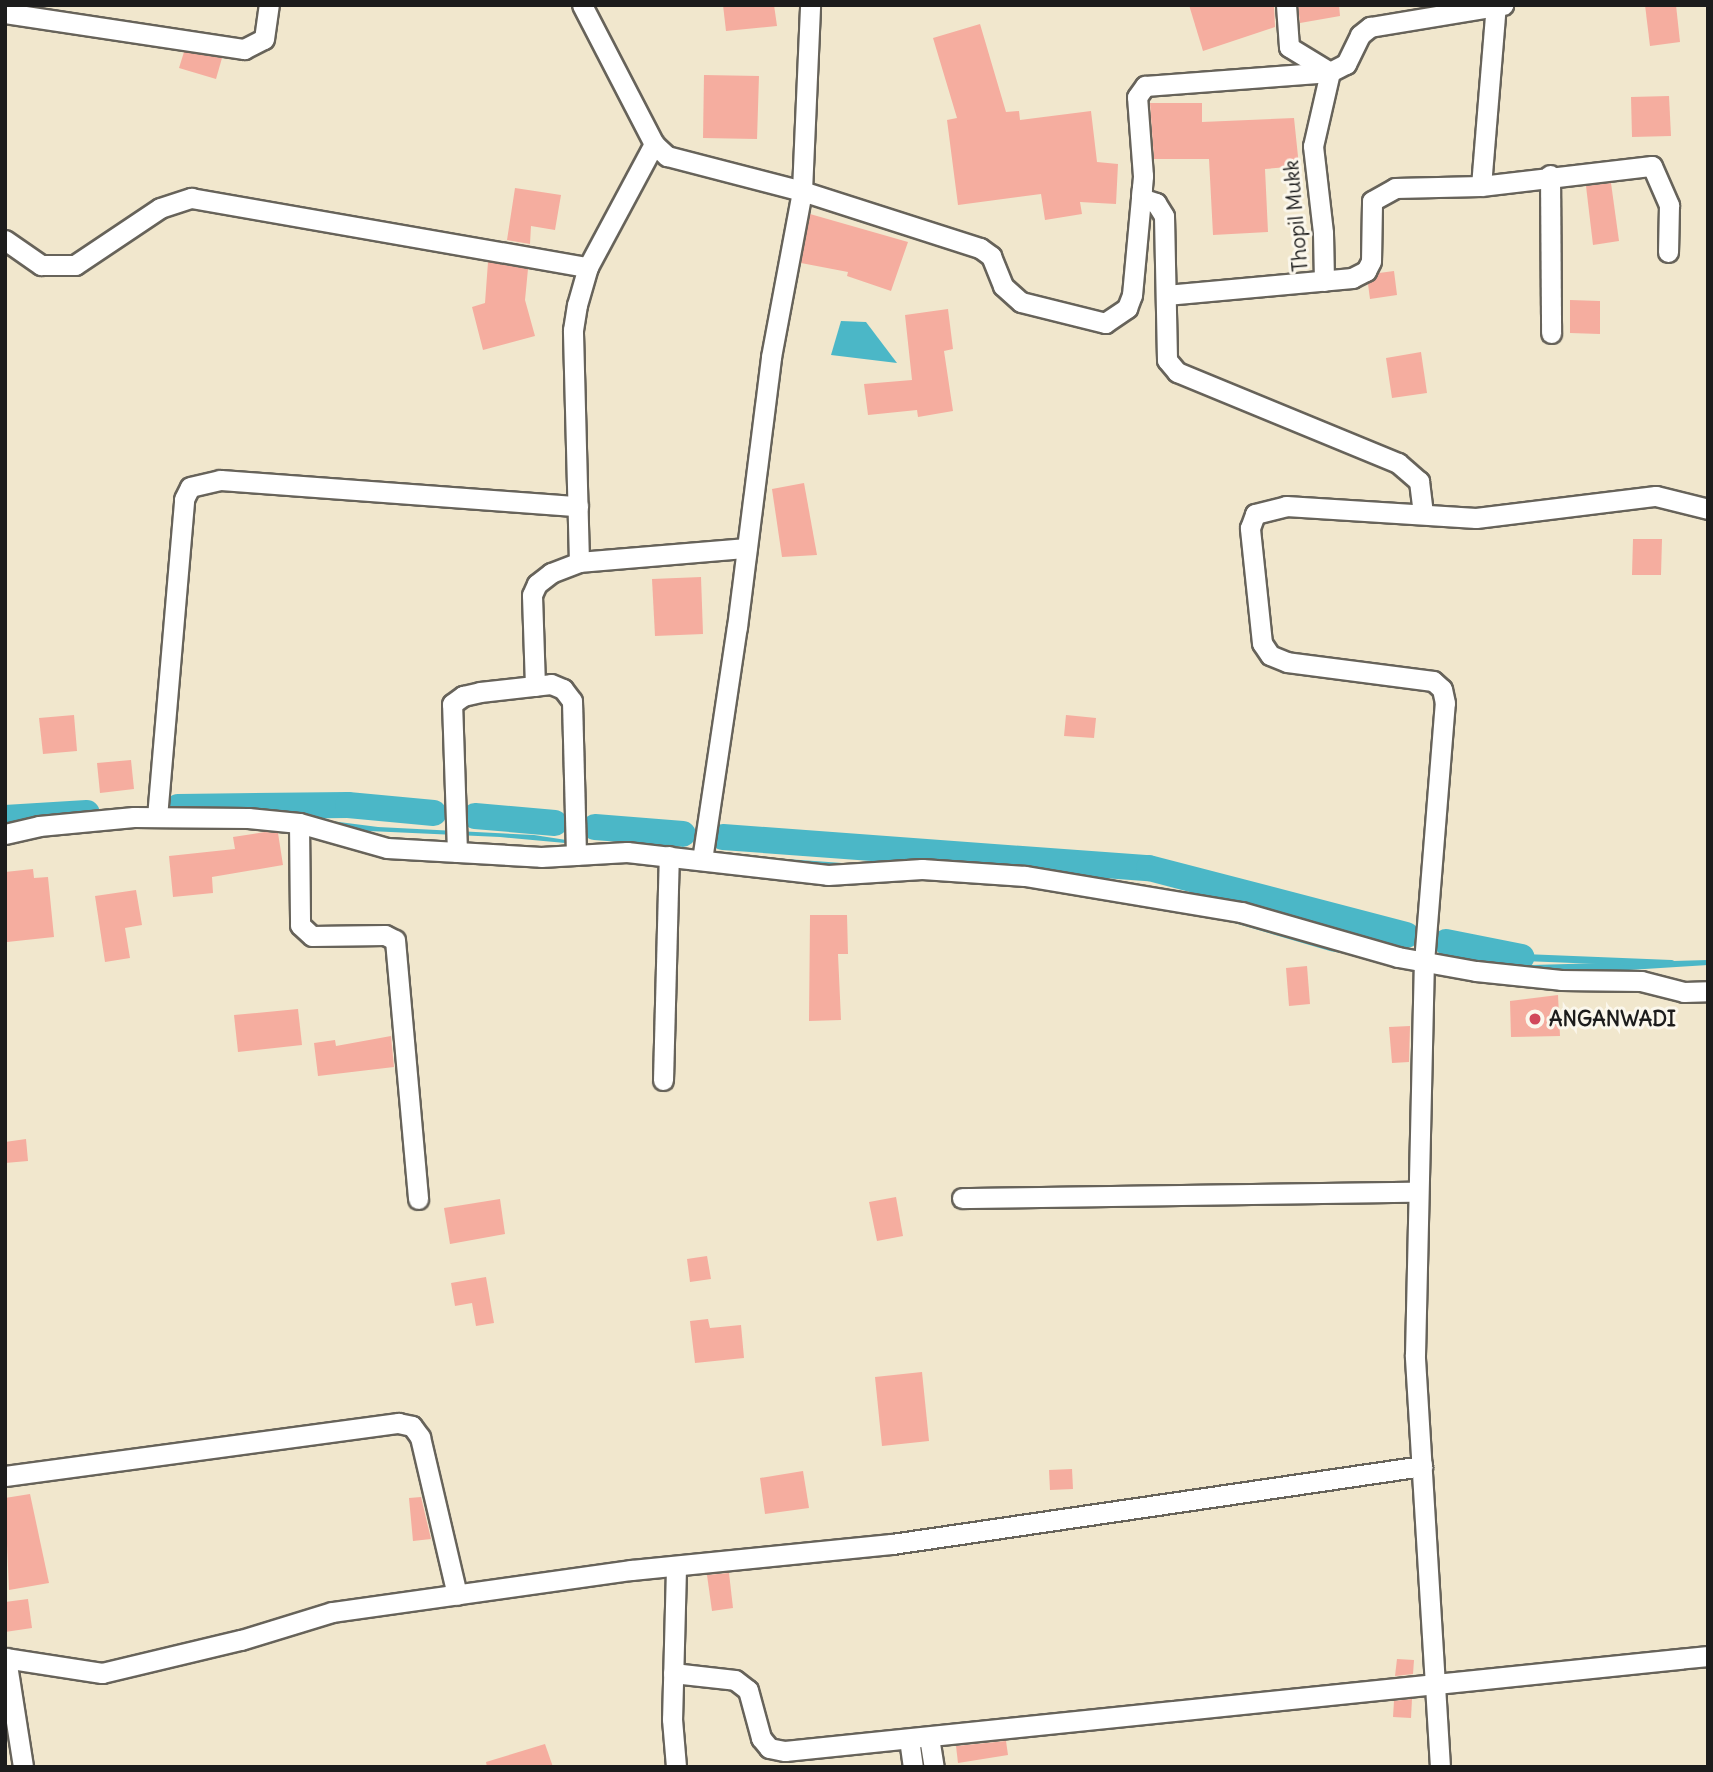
<!DOCTYPE html>
<html>
<head>
<meta charset="utf-8">
<style>
  body { margin:0 }
  #map { position:relative; width:1713px; height:1772px; overflow:hidden; background:#f1e7cd; font-family:Delius,sans-serif }
  div>[style] { position:absolute }
  .water>* { inset:0; background:#4bb7c7 }
  .stream>* { height:7px; margin:-3.5px; padding:0 3.5px; transform-origin:3.5px; border-radius:3.5px; background:#4bb7c7 }
  .canal>* { height:26px; margin:-13px; padding:0 13px; transform-origin:13px; border-radius:13px; background:#4bb7c7 }
  .building>* { inset:0; background:#f5ad9f }
  .roads { filter:drop-shadow(2px 0 #67635a) drop-shadow(-2px 0 #67635a) drop-shadow(0 2px #67635a) drop-shadow(0 -2px #67635a) }
  .minor>* { height:19px; margin:-9.5px; padding:0 9.5px; transform-origin:9.5px; border-radius:9.5px; background:#fff }
  .dots>* { width:19px; height:19px; translate:-50% -50%; box-sizing:border-box; border:4px solid #fbf7ec; border-radius:50% }
  span { translate:-50% -50%; white-space:nowrap; text-align:center; line-height:1.15; -webkit-text-stroke:6px #fbf7ec; paint-order:stroke }
  .street-label { font-size:21px; color:#1c1c1c }
  .poi-label { font-size:21px; color:#1c1c1c; font-weight:700 }
  .left { translate:0 -50%; text-align:left }
  .frame { position:absolute; inset:0; border:7px solid #1c1c1c; pointer-events:none }
</style>
</head>
<body>
<div id="map">
  <div class="water">
    <div style="clip-path:polygon(841px 321px,866px 322px,897px 363px,831px 355px)"></div>
    <div style="clip-path:polygon(300px 817px,378px 827px,534px 835px,605px 846px,968px 872px,1129px 891px,1389px 962px,1330px 951px,1166px 903px,1099px 892px,500px 837px,303px 828px)"></div>
    <div style="clip-path:polygon(1708px 960px,1708px 965px,1613px 971px,1545px 972px,1498px 966px)"></div>
  </div>
  <div class="stream">
    <div style="left:1522px;top:957px;width:149px;rotate:2.3deg"></div>
  </div>
  <div class="canal">
    <div style="left:178px;top:807px;width:170px;rotate:-0.7deg"></div>
    <div style="left:348px;top:805px;width:86px;rotate:5.3deg"></div>
    <div style="left:475px;top:816px;width:80px;rotate:5deg"></div>
    <div style="left:5px;top:818px;width:82px;rotate:-3.5deg"></div>
    <div style="left:595px;top:827px;width:88px;rotate:4.5deg"></div>
    <div style="left:723px;top:837px;width:427px;rotate:4.2deg"></div>
    <div style="left:1149px;top:868px;width:266px;rotate:14.6deg"></div>
    <div style="left:1446px;top:942px;width:77px;rotate:11.2deg"></div>
  </div>
  <div class="building">
    <div style="clip-path:polygon(723px 5px,774px 5px,777px 26px,726px 31px)"></div>
    <div style="clip-path:polygon(1189px 5px,1274px 5px,1275px 27px,1203px 51px)"></div>
    <div style="clip-path:polygon(1298px 5px,1339px 5px,1340px 16px,1300px 23px)"></div>
    <div style="clip-path:polygon(1645px 5px,1676px 5px,1680px 42px,1650px 46px)"></div>
    <div style="clip-path:polygon(980px 24px,1006px 112px,1019px 111px,1020px 120px,1091px 111px,1097px 162px,1118px 164px,1116px 204px,1080px 202px,1082px 214px,1045px 220px,1041px 194px,958px 205px,947px 120px,957px 118px,933px 38px)"></div>
    <div style="clip-path:polygon(184px 52px,222px 58px,216px 79px,179px 68px)"></div>
    <div style="clip-path:polygon(704px 75px,759px 76px,757px 139px,703px 138px)"></div>
    <div style="clip-path:polygon(1669px 96px,1671px 136px,1632px 137px,1631px 97px)"></div>
    <div style="clip-path:polygon(1150px 103px,1202px 103px,1202px 122px,1294px 118px,1299px 166px,1265px 169px,1268px 232px,1213px 235px,1209px 159px,1154px 159px)"></div>
    <div style="clip-path:polygon(1611px 183px,1619px 241px,1593px 245px,1586px 186px)"></div>
    <div style="clip-path:polygon(515px 188px,561px 195px,555px 230px,531px 226px,530px 244px,507px 240px)"></div>
    <div style="clip-path:polygon(810px 214px,908px 242px,891px 291px,847px 276px,848px 272px,801px 263px)"></div>
    <div style="clip-path:polygon(488px 262px,528px 269px,525px 300px,535px 336px,483px 350px,472px 307px,485px 303px)"></div>
    <div style="clip-path:polygon(1394px 271px,1397px 295px,1370px 299px,1368px 284px,1379px 273px)"></div>
    <div style="clip-path:polygon(1570px 300px,1600px 301px,1600px 334px,1570px 333px)"></div>
    <div style="clip-path:polygon(948px 309px,953px 349px,944px 351px,953px 411px,918px 417px,917px 410px,868px 415px,864px 384px,912px 380px,905px 315px)"></div>
    <div style="clip-path:polygon(1421px 352px,1427px 393px,1392px 398px,1386px 358px)"></div>
    <div style="clip-path:polygon(804px 483px,817px 555px,782px 557px,772px 489px)"></div>
    <div style="clip-path:polygon(1633px 539px,1662px 539px,1661px 575px,1632px 575px)"></div>
    <div style="clip-path:polygon(701px 577px,703px 634px,655px 636px,652px 579px)"></div>
    <div style="clip-path:polygon(74px 715px,77px 751px,43px 754px,39px 718px)"></div>
    <div style="clip-path:polygon(1066px 715px,1096px 718px,1094px 738px,1064px 736px)"></div>
    <div style="clip-path:polygon(131px 760px,134px 789px,100px 793px,97px 763px)"></div>
    <div style="clip-path:polygon(265px 832px,278px 833px,283px 865px,212px 877px,213px 893px,173px 897px,169px 856px,235px 849px,233px 837px)"></div>
    <div style="clip-path:polygon(33px 869px,34px 878px,48px 877px,54px 937px,7px 942px,5px 872px)"></div>
    <div style="clip-path:polygon(136px 890px,142px 925px,125px 928px,130px 958px,105px 962px,95px 896px)"></div>
    <div style="clip-path:polygon(810px 915px,847px 915px,848px 954px,838px 954px,841px 1020px,809px 1021px)"></div>
    <div style="clip-path:polygon(1307px 966px,1310px 1004px,1289px 1006px,1286px 968px)"></div>
    <div style="clip-path:polygon(1558px 995px,1560px 1036px,1511px 1037px,1510px 1001px)"></div>
    <div style="clip-path:polygon(298px 1009px,302px 1045px,238px 1052px,234px 1015px)"></div>
    <div style="clip-path:polygon(1410px 1026px,1409px 1062px,1392px 1063px,1389px 1027px)"></div>
    <div style="clip-path:polygon(391px 1036px,394px 1067px,318px 1076px,314px 1043px,335px 1040px,336px 1046px)"></div>
    <div style="clip-path:polygon(26px 1139px,28px 1161px,5px 1163px,5px 1142px)"></div>
    <div style="clip-path:polygon(896px 1197px,903px 1236px,877px 1241px,869px 1202px)"></div>
    <div style="clip-path:polygon(500px 1199px,505px 1234px,450px 1244px,444px 1208px)"></div>
    <div style="clip-path:polygon(707px 1256px,711px 1279px,690px 1282px,687px 1259px)"></div>
    <div style="clip-path:polygon(486px 1277px,494px 1323px,476px 1326px,472px 1303px,455px 1306px,451px 1283px)"></div>
    <div style="clip-path:polygon(708px 1319px,710px 1328px,741px 1325px,744px 1358px,695px 1363px,690px 1321px)"></div>
    <div style="clip-path:polygon(922px 1372px,929px 1441px,882px 1446px,875px 1377px)"></div>
    <div style="clip-path:polygon(1072px 1469px,1073px 1489px,1050px 1490px,1049px 1470px)"></div>
    <div style="clip-path:polygon(803px 1471px,809px 1508px,765px 1514px,760px 1478px)"></div>
    <div style="clip-path:polygon(30px 1494px,49px 1583px,9px 1590px,5px 1498px)"></div>
    <div style="clip-path:polygon(421px 1497px,431px 1539px,413px 1541px,409px 1498px)"></div>
    <div style="clip-path:polygon(729px 1573px,733px 1608px,712px 1611px,707px 1575px)"></div>
    <div style="clip-path:polygon(28px 1599px,32px 1628px,5px 1632px,5px 1602px)"></div>
    <div style="clip-path:polygon(1397px 1659px,1414px 1660px,1413px 1674px,1395px 1676px)"></div>
    <div style="clip-path:polygon(1412px 1699px,1411px 1718px,1393px 1717px,1394px 1701px)"></div>
    <div style="clip-path:polygon(1006px 1741px,1008px 1755px,958px 1763px,956px 1746px)"></div>
    <div style="clip-path:polygon(545px 1744px,553px 1767px,487px 1767px,486px 1762px)"></div>
  </div>
  <div class="roads">
    <div class="minor">
      <div style="left:582px;top:5px;width:157px;rotate:62.6deg"></div>
      <div style="left:654px;top:144px;width:18px;rotate:43deg"></div>
      <div style="left:667px;top:156px;width:139px;rotate:14.5deg"></div>
      <div style="left:802px;top:191px;width:187px;rotate:17.8deg"></div>
      <div style="left:980px;top:248px;width:14px;rotate:36deg"></div>
      <div style="left:991px;top:256px;width:32px;rotate:68deg"></div>
      <div style="left:1003px;top:286px;width:24px;rotate:42deg"></div>
      <div style="left:1021px;top:302px;width:87px;rotate:14deg"></div>
      <div style="left:1105px;top:323px;width:27px;rotate:-34deg"></div>
      <div style="left:1127px;top:308px;width:14px;rotate:-69deg"></div>
      <div style="left:1132px;top:295px;width:120px;rotate:-84.7deg"></div>
      <div style="left:1143px;top:176px;width:79px;rotate:-94.3deg"></div>
      <div style="left:1137px;top:97px;width:14px;rotate:-54deg"></div>
      <div style="left:1145px;top:86px;width:186px;rotate:-4.3deg"></div>
      <div style="left:1330px;top:72px;width:18px;rotate:-27deg"></div>
      <div style="left:1346px;top:64px;width:32px;rotate:-64deg"></div>
      <div style="left:1360px;top:35px;width:13px;rotate:-39deg"></div>
      <div style="left:1370px;top:27px;width:135px;rotate:-9.4deg"></div>
      <div style="left:1286px;top:5px;width:42px;rotate:85.9deg"></div>
      <div style="left:1289px;top:47px;width:48px;rotate:31.4deg"></div>
      <div style="left:1330px;top:72px;width:76px;rotate:102.9deg"></div>
      <div style="left:1313px;top:146px;width:88px;rotate:83.4deg"></div>
      <div style="left:1323px;top:233px;width:48px;rotate:88.8deg"></div>
      <div style="left:5px;top:13px;width:242px;rotate:8.6deg"></div>
      <div style="left:244px;top:49px;width:22px;rotate:-27deg"></div>
      <div style="left:264px;top:39px;width:34px;rotate:-82deg"></div>
      <div style="left:1550px;top:175px;width:158px;rotate:89.6deg"></div>
      <div style="left:1481px;top:186px;width:182px;rotate:-85.3deg"></div>
      <div style="left:1142px;top:187px;width:11px;rotate:95deg"></div>
      <div style="left:1141px;top:198px;width:16px;rotate:18deg"></div>
      <div style="left:1156px;top:203px;width:15px;rotate:58deg"></div>
      <div style="left:1164px;top:216px;width:144px;rotate:88.8deg"></div>
      <div style="left:1167px;top:360px;width:16px;rotate:50deg"></div>
      <div style="left:1177px;top:372px;width:239px;rotate:22.4deg"></div>
      <div style="left:1398px;top:463px;width:28px;rotate:41deg"></div>
      <div style="left:1419px;top:481px;width:32px;rotate:83deg"></div>
      <div style="left:5px;top:240px;width:44px;rotate:34.8deg"></div>
      <div style="left:41px;top:265px;width:34px"></div>
      <div style="left:75px;top:265px;width:102px;rotate:-33.8deg"></div>
      <div style="left:160px;top:208px;width:33px;rotate:-18deg"></div>
      <div style="left:191px;top:198px;width:403px;rotate:9.9deg"></div>
      <div style="left:1166px;top:295px;width:187px;rotate:-5.2deg"></div>
      <div style="left:1352px;top:278px;width:16px;rotate:-27deg"></div>
      <div style="left:1366px;top:271px;width:11px;rotate:-63deg"></div>
      <div style="left:1371px;top:261px;width:60px;rotate:-89deg"></div>
      <div style="left:1372px;top:201px;width:26px;rotate:-29deg"></div>
      <div style="left:1395px;top:188px;width:86px;rotate:-1.3deg"></div>
      <div style="left:1481px;top:186px;width:172px;rotate:-6.7deg"></div>
      <div style="left:1652px;top:166px;width:43px;rotate:66.4deg"></div>
      <div style="left:1669px;top:205px;width:47px;rotate:91.2deg"></div>
      <div style="left:579px;top:562px;width:232px;rotate:-91.5deg"></div>
      <div style="left:573px;top:330px;width:25px;rotate:-81deg"></div>
      <div style="left:577px;top:305px;width:40px;rotate:-74deg"></div>
      <div style="left:588px;top:267px;width:140px;rotate:-61.8deg"></div>
      <div style="left:535px;top:686px;width:91px;rotate:-91.9deg"></div>
      <div style="left:532px;top:595px;width:12px;rotate:-66deg"></div>
      <div style="left:537px;top:584px;width:18px;rotate:-38deg"></div>
      <div style="left:551px;top:573px;width:30px;rotate:-21deg"></div>
      <div style="left:579px;top:562px;width:168px;rotate:-4.8deg"></div>
      <div style="left:157px;top:817px;width:319px;rotate:-85.1deg"></div>
      <div style="left:184px;top:499px;width:13px;rotate:-63deg"></div>
      <div style="left:190px;top:487px;width:31px;rotate:-13deg"></div>
      <div style="left:220px;top:480px;width:359px;rotate:4.2deg"></div>
      <div style="left:299px;top:823px;width:102px;rotate:89.4deg"></div>
      <div style="left:300px;top:925px;width:16px;rotate:43deg"></div>
      <div style="left:312px;top:936px;width:73px;rotate:-0.8deg"></div>
      <div style="left:385px;top:935px;width:11px;rotate:27deg"></div>
      <div style="left:395px;top:940px;width:260px;rotate:84.9deg"></div>
      <div style="left:5px;top:834px;width:35px;rotate:-13deg"></div>
      <div style="left:39px;top:826px;width:95px;rotate:-5.4deg"></div>
      <div style="left:134px;top:817px;width:114px;rotate:0.5deg"></div>
      <div style="left:248px;top:818px;width:51px;rotate:5.6deg"></div>
      <div style="left:299px;top:823px;width:91px;rotate:15.9deg"></div>
      <div style="left:387px;top:848px;width:154px;rotate:3.3deg"></div>
      <div style="left:541px;top:857px;width:86px;rotate:-3.3deg"></div>
      <div style="left:627px;top:852px;width:202px;rotate:6.5deg"></div>
      <div style="left:828px;top:875px;width:94px;rotate:-3.7deg"></div>
      <div style="left:922px;top:869px;width:103px;rotate:3.9deg"></div>
      <div style="left:1025px;top:876px;width:219px;rotate:9.5deg"></div>
      <div style="left:1241px;top:912px;width:163px;rotate:16deg"></div>
      <div style="left:1398px;top:957px;width:79px;rotate:10.2deg"></div>
      <div style="left:1476px;top:971px;width:85px;rotate:6deg"></div>
      <div style="left:1561px;top:980px;width:80px;rotate:0.7deg"></div>
      <div style="left:1641px;top:981px;width:44px;rotate:14.3deg"></div>
      <div style="left:1684px;top:992px;width:24px;rotate:-2deg"></div>
      <div style="left:457px;top:852px;width:148px;rotate:-91.9deg"></div>
      <div style="left:452px;top:704px;width:14px;rotate:-36deg"></div>
      <div style="left:463px;top:696px;width:17px;rotate:-13deg"></div>
      <div style="left:480px;top:692px;width:71px;rotate:-6.4deg"></div>
      <div style="left:551px;top:684px;width:13px;rotate:23deg"></div>
      <div style="left:563px;top:689px;width:15px;rotate:53deg"></div>
      <div style="left:572px;top:701px;width:154px;rotate:88.5deg"></div>
      <div style="left:702px;top:860px;width:236px;rotate:-81.5deg"></div>
      <div style="left:737px;top:627px;width:272px;rotate:-82.8deg"></div>
      <div style="left:771px;top:357px;width:169px;rotate:-79.4deg"></div>
      <div style="left:802px;top:191px;width:186px;rotate:-87.5deg"></div>
      <div style="left:663px;top:1080px;width:224px;rotate:-88.5deg"></div>
      <div style="left:962px;top:1198px;width:456px;rotate:-0.8deg"></div>
      <div style="left:5px;top:1476px;width:397px;rotate:-7.7deg"></div>
      <div style="left:398px;top:1423px;width:14px;rotate:12deg"></div>
      <div style="left:412px;top:1426px;width:14px;rotate:54deg"></div>
      <div style="left:420px;top:1437px;width:162px;rotate:76.8deg"></div>
      <div style="left:676px;top:1568px;width:151px;rotate:91.5deg"></div>
      <div style="left:672px;top:1719px;width:48px;rotate:85.2deg"></div>
      <div style="left:5px;top:1658px;width:98px;rotate:8.8deg"></div>
      <div style="left:102px;top:1673px;width:143px;rotate:-13.4deg"></div>
      <div style="left:241px;top:1640px;width:95px;rotate:-17.1deg"></div>
      <div style="left:332px;top:1612px;width:302px;rotate:-8deg"></div>
      <div style="left:631px;top:1570px;width:262px;rotate:-5.7deg"></div>
      <div style="left:892px;top:1544px;width:536px;rotate:-8.37deg"></div>
      <div style="left:6px;top:1658px;width:110px;rotate:81.1deg"></div>
      <div style="left:673px;top:1673px;width:62px;rotate:6.4deg"></div>
      <div style="left:735px;top:1680px;width:16px;rotate:38deg"></div>
      <div style="left:748px;top:1690px;width:50px;rotate:74.8deg"></div>
      <div style="left:761px;top:1738px;width:13px;rotate:51deg"></div>
      <div style="left:769px;top:1748px;width:16px;rotate:11deg"></div>
      <div style="left:785px;top:1751px;width:928px;rotate:-5.88deg"></div>
      <div style="left:929px;top:1737px;width:30px;rotate:81deg"></div>
      <div style="left:909px;top:1739px;width:28px;rotate:82deg"></div>
      <div style="left:1440px;top:1767px;width:413px;rotate:-93.5deg"></div>
      <div style="left:1415px;top:1355px;width:393px;rotate:-88.7deg"></div>
      <div style="left:1424px;top:962px;width:260px;rotate:-85.4deg"></div>
      <div style="left:1445px;top:703px;width:14px;rotate:-102deg"></div>
      <div style="left:1442px;top:689px;width:12px;rotate:-138deg"></div>
      <div style="left:1433px;top:681px;width:147px;rotate:-172.6deg"></div>
      <div style="left:1287px;top:662px;width:18px;rotate:-158deg"></div>
      <div style="left:1270px;top:655px;width:14px;rotate:-124deg"></div>
      <div style="left:1262px;top:643px;width:116px;rotate:-96deg"></div>
      <div style="left:1250px;top:528px;width:15px;rotate:-70deg"></div>
      <div style="left:1255px;top:514px;width:32px;rotate:-14deg"></div>
      <div style="left:1286px;top:506px;width:190px;rotate:3.6deg"></div>
      <div style="left:1476px;top:518px;width:181px;rotate:-7deg"></div>
      <div style="left:1656px;top:496px;width:54px;rotate:14deg"></div>
    </div>
  </div>
  <div class="dots">
    <div style="left:1535px;top:1019px;background:#d1495b"></div>
  </div>
  <div class="street-label">
    <span style="left:1296px;top:216px;rotate:-95deg">Thopil Mukk</span>
  </div>
  <div class="poi-label">
    <span class="left" style="left:1549px;top:1019px">ANGANWADI</span>
  </div>
  <div class="frame"></div>
</div>
</body>
</html>
